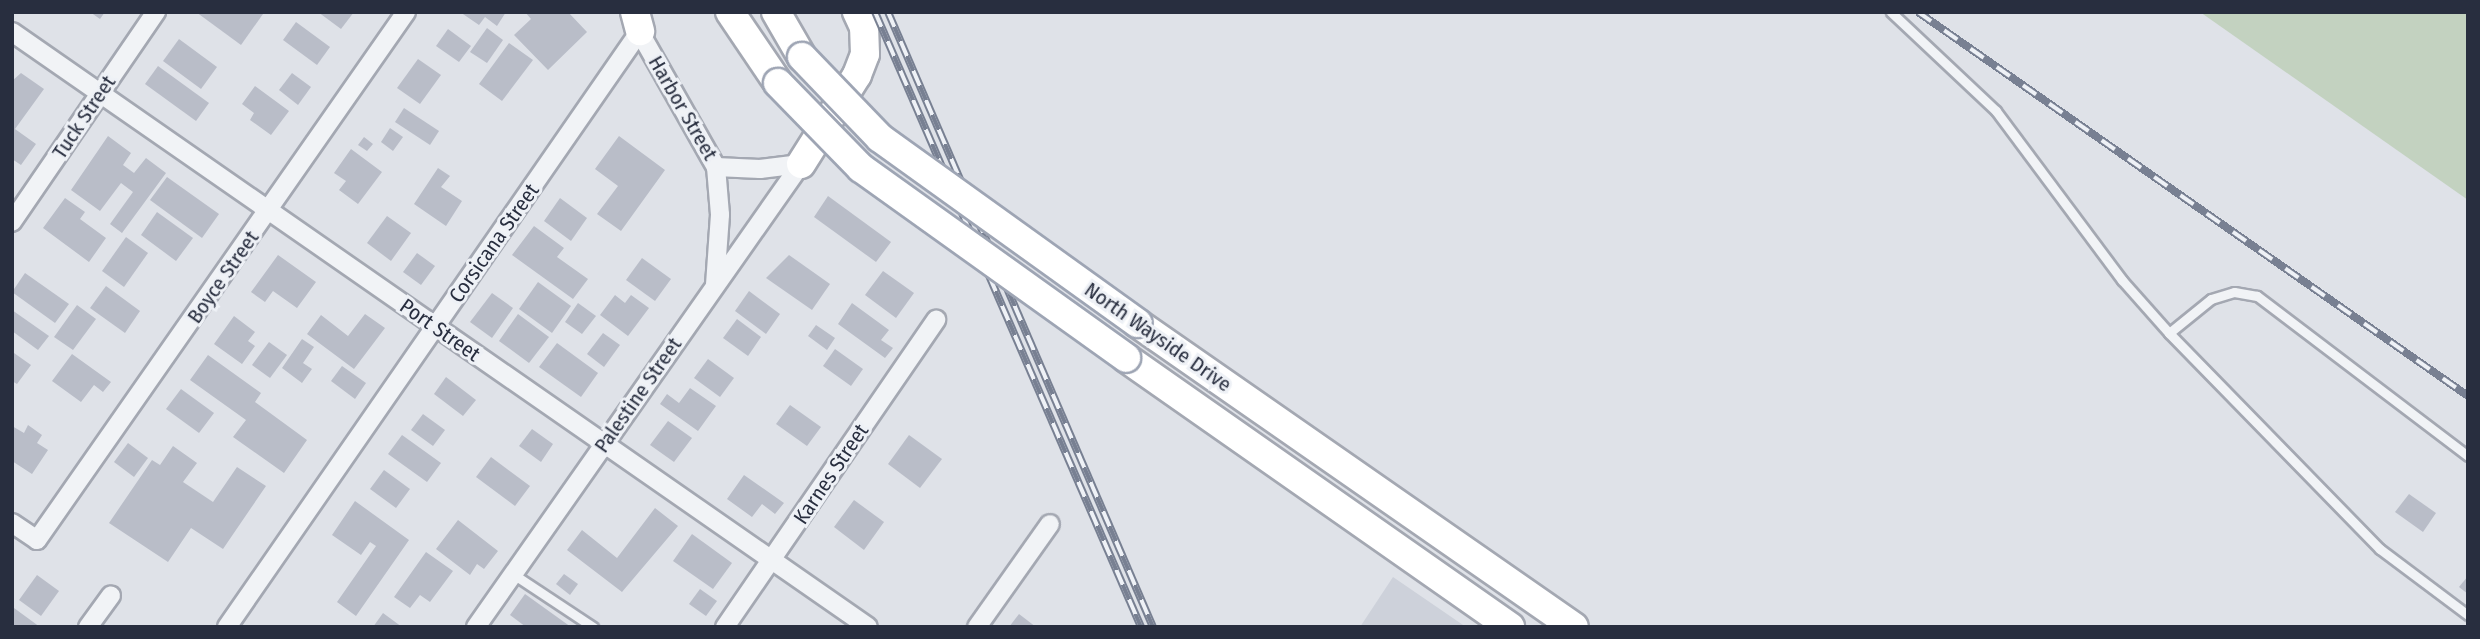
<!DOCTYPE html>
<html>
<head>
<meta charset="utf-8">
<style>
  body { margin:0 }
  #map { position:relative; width:2480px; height:639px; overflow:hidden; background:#dfe2e8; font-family:"Fira Sans Condensed",sans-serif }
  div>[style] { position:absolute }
  .built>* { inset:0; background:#cdd1da }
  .green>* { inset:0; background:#c3d2c0 }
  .building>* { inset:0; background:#b9bdc8 }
  .roads { filter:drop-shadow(2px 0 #a4a8b2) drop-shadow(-2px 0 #a4a8b2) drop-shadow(0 2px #a4a8b2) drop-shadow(0 -2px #a4a8b2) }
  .lane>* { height:9px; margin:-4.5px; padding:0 4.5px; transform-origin:4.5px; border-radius:4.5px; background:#f1f3f6 }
  .street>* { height:18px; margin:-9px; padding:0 9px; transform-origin:9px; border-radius:9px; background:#f1f3f6 }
  .primary>* { height:28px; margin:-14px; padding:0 14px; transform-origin:14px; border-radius:14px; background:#fff }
  .rail>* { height:8px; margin-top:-4px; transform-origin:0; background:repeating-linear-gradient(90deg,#eef1f6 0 16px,#788092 0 32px); box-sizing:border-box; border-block:2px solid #788092 }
  .bridges { filter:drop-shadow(2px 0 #9ea5b4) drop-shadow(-2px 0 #9ea5b4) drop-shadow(0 2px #9ea5b4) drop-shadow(0 -2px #9ea5b4) }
  .primary-bridge>* { height:28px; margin:-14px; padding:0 14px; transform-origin:14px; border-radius:14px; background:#fff }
  span { translate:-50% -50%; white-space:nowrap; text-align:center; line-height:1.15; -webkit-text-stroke:6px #eef1f6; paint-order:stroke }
  .street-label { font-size:21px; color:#282e3f }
  .frame { position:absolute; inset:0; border:14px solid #282e3f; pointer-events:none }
</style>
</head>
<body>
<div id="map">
  <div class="built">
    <div style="clip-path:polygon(1393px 577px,1466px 627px,1360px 627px)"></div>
  </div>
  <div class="green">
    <div style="clip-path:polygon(2200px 12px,2468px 12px,2468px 200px)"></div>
  </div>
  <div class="building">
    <div style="clip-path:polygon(90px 12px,105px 12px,100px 19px)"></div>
    <div style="clip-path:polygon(196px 12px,261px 12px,263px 14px,241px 45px)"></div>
    <div style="clip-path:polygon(318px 12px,354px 12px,341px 29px)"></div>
    <div style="clip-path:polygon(460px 12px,506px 12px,497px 26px,485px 17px,479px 25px)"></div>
    <div style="clip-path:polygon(525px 12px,568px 12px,587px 32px,548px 70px,514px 35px,531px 19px)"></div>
    <div style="clip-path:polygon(296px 22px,330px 47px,317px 65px,283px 40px)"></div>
    <div style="clip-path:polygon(487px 28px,503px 40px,487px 63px,470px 52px)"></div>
    <div style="clip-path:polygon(448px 29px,471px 46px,459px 62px,436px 46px)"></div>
    <div style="clip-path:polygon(179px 39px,217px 67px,201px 89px,163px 61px)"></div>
    <div style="clip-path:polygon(509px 43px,533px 60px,502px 101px,479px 84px)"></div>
    <div style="clip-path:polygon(418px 59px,441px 75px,420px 104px,397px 88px)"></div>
    <div style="clip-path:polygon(158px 66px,209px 103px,196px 121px,145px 84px)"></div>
    <div style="clip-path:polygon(21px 73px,44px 89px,15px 129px,36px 144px,21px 165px,12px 159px,12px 81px)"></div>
    <div style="clip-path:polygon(292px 73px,311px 87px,298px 105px,279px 90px)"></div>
    <div style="clip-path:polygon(255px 86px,289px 111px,271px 135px,250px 120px,254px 113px,242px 104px)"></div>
    <div style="clip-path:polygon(404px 108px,439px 131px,430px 145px,395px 122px)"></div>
    <div style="clip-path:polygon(390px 128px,403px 137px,393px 151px,381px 142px)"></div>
    <div style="clip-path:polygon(108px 136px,131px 153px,123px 165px,134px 173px,146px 158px,166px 173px,122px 233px,110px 224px,133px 192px,121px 183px,100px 211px,71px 190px)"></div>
    <div style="clip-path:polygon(619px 136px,665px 170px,621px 231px,597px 214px,618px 186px,595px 169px)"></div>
    <div style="clip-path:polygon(364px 137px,373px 144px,367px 151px,358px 145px)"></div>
    <div style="clip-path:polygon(351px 149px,382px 172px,358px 204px,339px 190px,346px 181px,334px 173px)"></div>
    <div style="clip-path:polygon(438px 168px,450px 176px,441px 187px,462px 201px,446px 226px,414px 204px)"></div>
    <div style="clip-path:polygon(167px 177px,219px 214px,202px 238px,150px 200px)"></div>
    <div style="clip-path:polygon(828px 196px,891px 242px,876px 262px,814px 217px)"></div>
    <div style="clip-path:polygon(65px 198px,85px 212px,80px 219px,106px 238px,89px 262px,43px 228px)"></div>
    <div style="clip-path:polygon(560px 198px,587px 218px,571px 241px,544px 221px)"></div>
    <div style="clip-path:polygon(157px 212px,193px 238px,176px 261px,141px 235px)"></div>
    <div style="clip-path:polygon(387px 216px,411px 233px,391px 261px,367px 243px)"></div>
    <div style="clip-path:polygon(534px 226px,564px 248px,557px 257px,588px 279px,573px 299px,512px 255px)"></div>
    <div style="clip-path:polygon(126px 237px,148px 253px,124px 287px,102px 271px)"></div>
    <div style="clip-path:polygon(417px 253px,435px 266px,421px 285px,403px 272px)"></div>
    <div style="clip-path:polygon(278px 255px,316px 282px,297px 308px,273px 291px,265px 302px,251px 292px)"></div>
    <div style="clip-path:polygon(789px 255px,830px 284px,812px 310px,766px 278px)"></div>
    <div style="clip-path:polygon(642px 258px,671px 279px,655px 301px,626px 280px)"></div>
    <div style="clip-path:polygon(883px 271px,914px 293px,896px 318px,865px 295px)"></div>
    <div style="clip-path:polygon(25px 273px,69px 304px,55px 323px,12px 292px)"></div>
    <div style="clip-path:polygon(538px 282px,571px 306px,552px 333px,519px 309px)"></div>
    <div style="clip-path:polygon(106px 286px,140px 311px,125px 333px,90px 308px)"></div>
    <div style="clip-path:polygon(749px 291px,780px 314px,766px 334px,735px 311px)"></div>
    <div style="clip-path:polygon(492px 293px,513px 308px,492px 338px,470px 322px)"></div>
    <div style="clip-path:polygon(615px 295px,625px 303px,631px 295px,649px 308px,628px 336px,600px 315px)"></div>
    <div style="clip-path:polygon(578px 303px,596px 316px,582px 334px,565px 322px)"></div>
    <div style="clip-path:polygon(852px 303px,889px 330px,881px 340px,893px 348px,885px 358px,838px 324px)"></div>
    <div style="clip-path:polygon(77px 305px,96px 319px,73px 350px,54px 337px)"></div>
    <div style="clip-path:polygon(12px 310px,49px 336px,38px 350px,12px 331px)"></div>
    <div style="clip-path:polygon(365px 314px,385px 328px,354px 369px,307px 334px,321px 315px,348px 336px)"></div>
    <div style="clip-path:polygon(518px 314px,549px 337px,529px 363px,499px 341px)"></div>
    <div style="clip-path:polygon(234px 316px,255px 332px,248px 341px,255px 346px,242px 364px,214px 344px)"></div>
    <div style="clip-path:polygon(737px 319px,761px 337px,748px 356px,723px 338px)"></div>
    <div style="clip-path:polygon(816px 325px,835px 338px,827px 350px,808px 336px)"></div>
    <div style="clip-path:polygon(603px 333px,620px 345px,604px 367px,587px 354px)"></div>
    <div style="clip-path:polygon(302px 339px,314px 347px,303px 363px,312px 369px,302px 383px,282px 368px)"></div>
    <div style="clip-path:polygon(269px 342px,287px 355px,270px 378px,252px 365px)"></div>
    <div style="clip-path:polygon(557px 343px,598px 373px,581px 397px,539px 367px)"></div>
    <div style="clip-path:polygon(835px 349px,863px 369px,851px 386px,823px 366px)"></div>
    <div style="clip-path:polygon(14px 353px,31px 365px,17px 384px,12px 381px)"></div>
    <div style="clip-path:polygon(72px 354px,111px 382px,103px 392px,94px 385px,81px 402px,52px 381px)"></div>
    <div style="clip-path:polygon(208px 355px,261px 393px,255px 402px,307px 440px,284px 473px,233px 437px,246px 420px,190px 380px)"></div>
    <div style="clip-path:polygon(708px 359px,734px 378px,720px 397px,694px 378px)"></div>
    <div style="clip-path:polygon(342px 366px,366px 383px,355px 399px,331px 381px)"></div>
    <div style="clip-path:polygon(446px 377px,476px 400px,463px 416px,434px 394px)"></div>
    <div style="clip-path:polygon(690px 388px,716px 406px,698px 431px,660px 404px,667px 394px,679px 403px)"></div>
    <div style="clip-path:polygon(181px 389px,214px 413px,199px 433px,166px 409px)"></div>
    <div style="clip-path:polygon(790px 405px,821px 427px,807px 446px,776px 424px)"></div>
    <div style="clip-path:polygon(423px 414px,445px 430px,433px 446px,411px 430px)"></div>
    <div style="clip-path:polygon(668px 421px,692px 438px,674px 462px,650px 445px)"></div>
    <div style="clip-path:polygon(28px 425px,42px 435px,37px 443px,48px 450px,32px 474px,12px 461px,12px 426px,24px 433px)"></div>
    <div style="clip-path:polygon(532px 429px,553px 444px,541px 462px,519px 446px)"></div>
    <div style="clip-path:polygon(402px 435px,441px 463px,427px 482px,388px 454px)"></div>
    <div style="clip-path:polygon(909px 435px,942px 459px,920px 488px,888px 464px)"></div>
    <div style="clip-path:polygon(128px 443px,148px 458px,134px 477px,114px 462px)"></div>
    <div style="clip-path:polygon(173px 446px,197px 463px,183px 482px,213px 502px,237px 467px,266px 486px,223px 549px,191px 528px,168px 562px,109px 523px,152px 460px,160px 465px)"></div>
    <div style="clip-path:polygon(491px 457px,530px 486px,515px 506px,476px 477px)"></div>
    <div style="clip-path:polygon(384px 470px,410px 489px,396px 508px,370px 489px)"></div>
    <div style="clip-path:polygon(744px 475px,784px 503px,775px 514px,762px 504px,752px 517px,727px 499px)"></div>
    <div style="clip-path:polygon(2409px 494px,2436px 513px,2423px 532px,2395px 512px)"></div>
    <div style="clip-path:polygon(854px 500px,884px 522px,864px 550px,834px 527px)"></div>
    <div style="clip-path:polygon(355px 501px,409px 540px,356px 616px,337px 602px,376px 546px,370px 542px,361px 555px,332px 535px)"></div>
    <div style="clip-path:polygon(655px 508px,678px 526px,622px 592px,567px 550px,582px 530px,617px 558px)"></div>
    <div style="clip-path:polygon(458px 520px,498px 551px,484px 569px,477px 564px,470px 575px,436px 549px)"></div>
    <div style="clip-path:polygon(692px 534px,732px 563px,713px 589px,673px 561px)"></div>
    <div style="clip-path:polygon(426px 552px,453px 571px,430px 602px,420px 595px,410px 608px,394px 597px)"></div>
    <div style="clip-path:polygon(564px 574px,578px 584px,570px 595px,556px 584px)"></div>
    <div style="clip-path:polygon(37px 575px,59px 591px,41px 616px,19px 600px)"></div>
    <div style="clip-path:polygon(2468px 576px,2468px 594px,2459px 587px)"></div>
    <div style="clip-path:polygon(700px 589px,717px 601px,706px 616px,689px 604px)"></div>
    <div style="clip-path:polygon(525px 594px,571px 627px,526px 627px,510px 615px)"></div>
    <div style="clip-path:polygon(14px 608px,40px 627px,12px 627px)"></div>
    <div style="clip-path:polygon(383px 613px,402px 627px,373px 627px)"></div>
    <div style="clip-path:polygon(1019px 614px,1036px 627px,1009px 627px)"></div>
  </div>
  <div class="roads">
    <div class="lane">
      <div style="left:1891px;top:12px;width:144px;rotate:43.3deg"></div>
      <div style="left:1996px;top:111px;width:211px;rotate:53.3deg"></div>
      <div style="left:2122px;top:280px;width:71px;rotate:48.4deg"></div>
      <div style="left:2468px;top:456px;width:265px;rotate:-142.8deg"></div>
      <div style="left:2257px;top:296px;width:23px;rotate:-170deg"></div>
      <div style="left:2234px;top:292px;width:24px;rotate:163deg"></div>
      <div style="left:2211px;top:299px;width:54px;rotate:141deg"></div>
      <div style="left:2169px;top:333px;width:302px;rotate:45.7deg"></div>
      <div style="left:2380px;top:549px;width:110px;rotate:36.9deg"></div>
      <div style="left:513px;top:574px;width:96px;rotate:33.5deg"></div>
    </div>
    <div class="street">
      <div style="left:635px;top:24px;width:164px;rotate:60.5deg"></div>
      <div style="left:716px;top:167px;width:48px;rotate:85.2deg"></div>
      <div style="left:720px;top:215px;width:70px;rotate:94.1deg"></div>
      <div style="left:12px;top:32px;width:1042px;rotate:34.8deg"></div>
      <div style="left:716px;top:167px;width:44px;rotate:2.6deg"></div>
      <div style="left:760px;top:169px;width:41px;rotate:-7deg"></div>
      <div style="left:12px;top:222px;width:255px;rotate:-55.6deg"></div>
      <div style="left:12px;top:523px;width:30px;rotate:34deg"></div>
      <div style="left:37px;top:540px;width:644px;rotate:-55.05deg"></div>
      <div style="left:88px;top:627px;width:39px;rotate:-54deg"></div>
      <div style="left:227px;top:627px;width:725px;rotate:-55.28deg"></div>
      <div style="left:476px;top:627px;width:566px;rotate:-54.93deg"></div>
      <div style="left:725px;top:627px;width:373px;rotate:-55.5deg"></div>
      <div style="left:977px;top:627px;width:126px;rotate:-54.7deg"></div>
    </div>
    <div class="primary">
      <div style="left:635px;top:12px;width:20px;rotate:75deg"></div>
      <div style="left:730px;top:12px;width:86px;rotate:55.9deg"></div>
      <div style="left:776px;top:12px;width:52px;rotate:60deg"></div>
      <div style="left:801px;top:164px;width:105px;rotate:-57.8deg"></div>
      <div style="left:857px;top:75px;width:22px;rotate:-69deg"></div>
      <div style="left:865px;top:54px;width:27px;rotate:-92deg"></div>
      <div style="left:864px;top:27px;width:17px;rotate:-115deg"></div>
      <div style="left:1137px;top:323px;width:532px;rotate:34.82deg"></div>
      <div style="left:1126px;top:358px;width:469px;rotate:35deg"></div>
    </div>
  </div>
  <div class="rail">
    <div style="left:875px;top:12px;width:670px;rotate:66.61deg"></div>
    <div style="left:888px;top:12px;width:670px;rotate:66.69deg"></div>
    <div style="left:1918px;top:12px;width:671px;rotate:34.92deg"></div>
  </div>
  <div class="bridges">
    <div class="primary-bridge">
      <div style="left:802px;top:57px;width:112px;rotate:46.1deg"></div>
      <div style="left:880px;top:138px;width:317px;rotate:35.7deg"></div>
      <div style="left:778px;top:83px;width:119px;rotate:45.7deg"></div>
      <div style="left:861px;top:168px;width:326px;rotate:35.6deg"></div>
    </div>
  </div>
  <div class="street-label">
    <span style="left:683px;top:108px;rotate:60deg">Harbor Street</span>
    <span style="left:84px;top:117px;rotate:-56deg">Tuck Street</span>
    <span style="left:494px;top:243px;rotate:-55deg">Corsicana Street</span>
    <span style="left:223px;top:277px;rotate:-55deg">Boyce Street</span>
    <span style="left:440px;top:330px;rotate:35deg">Port Street</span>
    <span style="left:1158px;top:337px;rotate:35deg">North Wayside Drive</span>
    <span style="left:638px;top:395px;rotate:-55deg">Palestine Street</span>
    <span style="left:831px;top:474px;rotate:-56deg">Karnes Street</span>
  </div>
  <div class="frame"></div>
</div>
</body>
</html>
